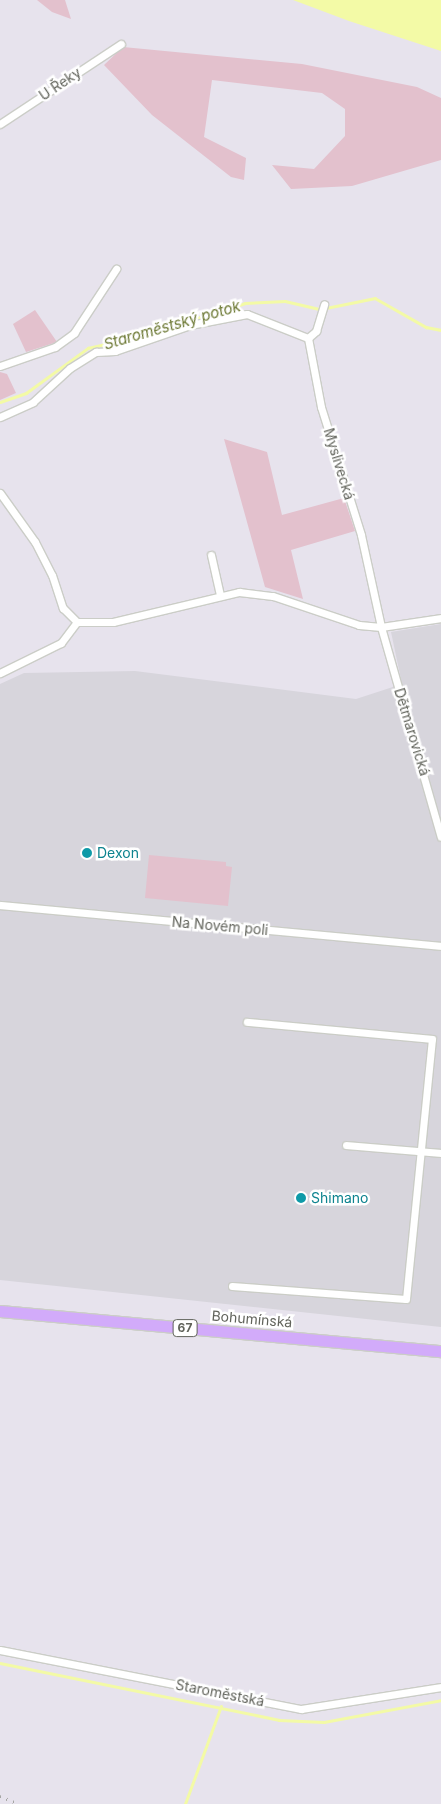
<!DOCTYPE html>
<html>
<head>
<meta charset="utf-8">
<style>
  body { margin:0 }
  #map { position:relative; width:441px; height:1804px; overflow:hidden; background:#e7e3ed; font-family:Inter,sans-serif }
  div>[style] { position:absolute }
  .industrial>* { inset:0; background:#d7d5dc }
  .green>* { inset:0; background:#e3c1cd }
  .water>* { inset:0; background:#f3faa6 }
  .stream>* { height:2.5px; margin:-1.25px; padding:0 1.25px; transform-origin:1.25px; border-radius:1.25px; background:#f3faa6 }
  .roads { filter:drop-shadow(1px 0 #cbcdc7) drop-shadow(-1px 0 #cbcdc7) drop-shadow(0 1px #cbcdc7) drop-shadow(0 -1px #cbcdc7) }
  .minor>* { height:7px; margin:-3.5px; padding:0 3.5px; transform-origin:3.5px; border-radius:3.5px; background:#fff }
  .primary>* { height:11px; margin:-5.5px; padding:0 5.5px; transform-origin:5.5px; border-radius:5.5px; background:#d2abfa }
  .rail>* { height:2.5px; margin-top:-1.25px; transform-origin:0; background:repeating-linear-gradient(90deg,#a5a6a3 0 1px,transparent 0 7px) }
  .dots>* { width:14px; height:14px; translate:-50% -50%; box-sizing:border-box; border:2px solid #fff; border-radius:50% }
  span { translate:-50% -50%; white-space:nowrap; text-align:center; line-height:1.15; -webkit-text-stroke:5px #fff; paint-order:stroke }
  .shield-label span { padding:1px 4px; background:#fff; border:1px solid; border-radius:4px; -webkit-text-stroke-width:0 }
  .shield-label { font-size:12px; color:#61635b; font-weight:700 }
  .street-label { font-size:14px; color:#61635b }
  .culture-label { font-size:14px; color:#0d838f }
  .left { translate:0 -50%; text-align:left }
  .water-label { font-size:15px; color:#6c7833; font-style:italic }
</style>
</head>
<body>
<div id="map">
  <div class="industrial">
    <div style="clip-path:polygon(441px 624px,441px 1327px,0 1280px,0 684px,24px 673px,135px 671px,356px 699px,402px 684px,391px 632px)"></div>
  </div>
  <div class="green">
    <div style="clip-path:polygon(37px 0,65px 0,71px 19px,52px 12px)"></div>
    <div style="clip-path:polygon(123px 47px,302px 64px,417px 87px,441px 98px,441px 160px,352px 186px,291px 189px,272px 165px,314px 169px,345px 136px,345px 109px,322px 93px,212px 80px,204px 137px,246px 158px,244px 180px,231px 177px,152px 115px,104px 65px)"></div>
    <div style="clip-path:polygon(35px 310px,57px 342px,26px 352px,13px 324px)"></div>
    <div style="clip-path:polygon(0 372px,7px 374px,16px 393px,0 400px)"></div>
    <div style="clip-path:polygon(224px 439px,267px 452px,282px 515px,344px 498px,355px 531px,291px 550px,303px 599px,265px 587px)"></div>
    <div style="clip-path:polygon(149px 855px,226px 862px,226px 866px,232px 867px,228px 906px,145px 898px)"></div>
  </div>
  <div class="water">
    <div style="clip-path:polygon(293px 0,441px 0,441px 51px,349px 21px)"></div>
  </div>
  <div class="stream">
    <div style="left:0;top:402px;width:28px;rotate:-19deg"></div>
    <div style="left:26px;top:393px;width:77px;rotate:-36deg"></div>
    <div style="left:88px;top:348px;width:53px;rotate:-13deg"></div>
    <div style="left:140px;top:336px;width:110px;rotate:-17.4deg"></div>
    <div style="left:245px;top:303px;width:40px;rotate:-2.9deg"></div>
    <div style="left:285px;top:301px;width:37px;rotate:13deg"></div>
    <div style="left:321px;top:309px;width:55px;rotate:-11.5deg"></div>
    <div style="left:375px;top:298px;width:59px;rotate:29.6deg"></div>
    <div style="left:426px;top:327px;width:15px;rotate:11deg"></div>
    <div style="left:0;top:1663px;width:285px;rotate:11.5deg"></div>
    <div style="left:279px;top:1720px;width:45px;rotate:2.5deg"></div>
    <div style="left:324px;top:1722px;width:119px;rotate:-10.6deg"></div>
    <div style="left:185px;top:1804px;width:104px;rotate:-69.8deg"></div>
  </div>
  <div class="roads">
    <div class="minor">
      <div style="left:0;top:124px;width:145px;rotate:-33.5deg"></div>
      <div style="left:308px;top:338px;width:70px;rotate:79.3deg"></div>
      <div style="left:321px;top:407px;width:134px;rotate:72.6deg"></div>
      <div style="left:361px;top:535px;width:94px;rotate:77.7deg"></div>
      <div style="left:381px;top:627px;width:218px;rotate:74.1deg"></div>
      <div style="left:308px;top:338px;width:11px;rotate:-41deg"></div>
      <div style="left:316px;top:331px;width:28px;rotate:-73deg"></div>
      <div style="left:0;top:366px;width:58px;rotate:-19.1deg"></div>
      <div style="left:55px;top:347px;width:24px;rotate:-36deg"></div>
      <div style="left:74px;top:333px;width:77px;rotate:-56.7deg"></div>
      <div style="left:0;top:417px;width:36px;rotate:-24deg"></div>
      <div style="left:33px;top:402px;width:50px;rotate:-42.6deg"></div>
      <div style="left:70px;top:368px;width:31px;rotate:-32deg"></div>
      <div style="left:96px;top:352px;width:19px;rotate:-3deg"></div>
      <div style="left:115px;top:351px;width:79px;rotate:-19.1deg"></div>
      <div style="left:190px;top:325px;width:58px;rotate:-10.9deg"></div>
      <div style="left:247px;top:314px;width:66px;rotate:21.5deg"></div>
      <div style="left:0;top:493px;width:60px;rotate:54.5deg"></div>
      <div style="left:35px;top:542px;width:37px;rotate:63deg"></div>
      <div style="left:52px;top:575px;width:35px;rotate:72deg"></div>
      <div style="left:63px;top:608px;width:20px;rotate:45deg"></div>
      <div style="left:77px;top:622px;width:36px"></div>
      <div style="left:113px;top:622px;width:130px;rotate:-13.4deg"></div>
      <div style="left:239px;top:592px;width:34px;rotate:7deg"></div>
      <div style="left:273px;top:596px;width:91px;rotate:18.6deg"></div>
      <div style="left:359px;top:625px;width:22px;rotate:5deg"></div>
      <div style="left:381px;top:627px;width:61px;rotate:-8.5deg"></div>
      <div style="left:211px;top:555px;width:41px;rotate:77.3deg"></div>
      <div style="left:0;top:673px;width:68px;rotate:-26.2deg"></div>
      <div style="left:61px;top:643px;width:26px;rotate:-53deg"></div>
      <div style="left:0;top:905px;width:443px;rotate:5.3deg"></div>
      <div style="left:346px;top:1145px;width:95px;rotate:4.8deg"></div>
      <div style="left:232px;top:1286px;width:174px;rotate:4.3deg"></div>
      <div style="left:406px;top:1299px;width:261px;rotate:-84.3deg"></div>
      <div style="left:432px;top:1039px;width:186px;rotate:-174.7deg"></div>
      <div style="left:0;top:1650px;width:307px;rotate:11.1deg"></div>
      <div style="left:301px;top:1709px;width:142px;rotate:-8.9deg"></div>
    </div>
    <div class="primary">
      <div style="left:0;top:1311px;width:443px;rotate:5.2deg"></div>
    </div>
  </div>
  <div class="rail">
    <div style="left:0;top:1796px;width:21px;rotate:23deg"></div>
  </div>
  <div class="dots">
    <div style="left:87px;top:853px;background:#0f9aa8"></div>
    <div style="left:301px;top:1198px;background:#0f9aa8"></div>
  </div>
  <div class="shield-label">
    <span style="left:185px;top:1328px">67</span>
  </div>
  <div class="street-label">
    <span style="left:60px;top:84px;rotate:-34deg">U Řeky</span>
    <span style="left:339px;top:464px;rotate:73deg">Myslivecká</span>
    <span style="left:412px;top:732px;rotate:73deg">Dětmarovická</span>
    <span style="left:220px;top:926px;rotate:5deg">Na Novém poli</span>
    <span style="left:252px;top:1319px;rotate:5deg">Bohumínská</span>
    <span style="left:220px;top:1693px;rotate:11deg">Staroměstská</span>
  </div>
  <div class="culture-label">
    <span class="left" style="left:97px;top:853px">Dexon</span>
    <span class="left" style="left:311px;top:1198px">Shimano</span>
  </div>
  <div class="water-label">
    <span style="left:172px;top:325px;rotate:-16deg">Staroměstský potok</span>
  </div>
</div>
</body>
</html>
